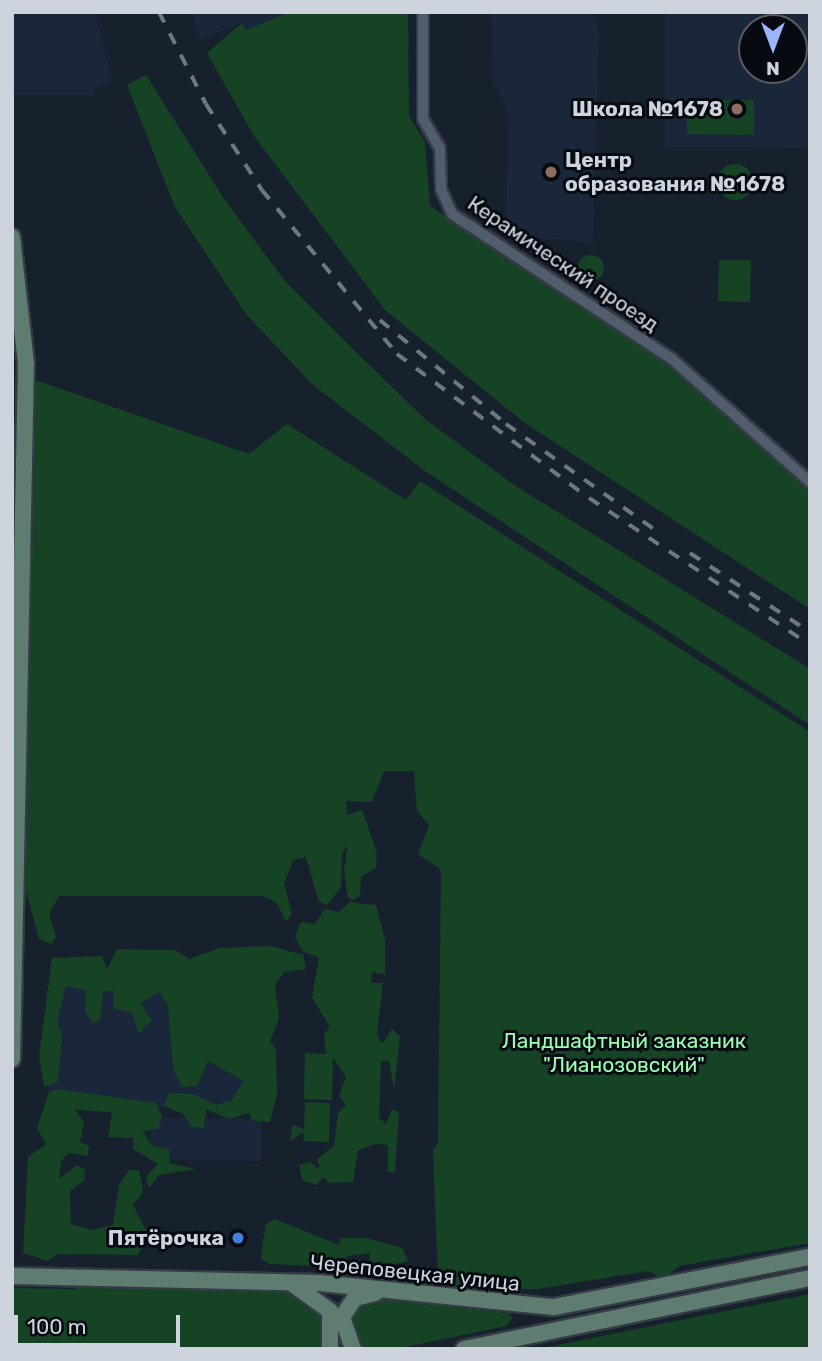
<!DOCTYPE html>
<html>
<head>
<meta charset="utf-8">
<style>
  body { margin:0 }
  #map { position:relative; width:822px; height:1361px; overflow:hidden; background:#17212e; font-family:Rubik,sans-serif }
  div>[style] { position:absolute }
  .built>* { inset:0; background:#1a273a }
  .green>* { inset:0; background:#174325 }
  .round { border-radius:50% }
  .roads { filter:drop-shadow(2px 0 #343a46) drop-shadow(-2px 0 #343a46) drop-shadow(0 2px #343a46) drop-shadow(0 -2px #343a46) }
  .street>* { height:10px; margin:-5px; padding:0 5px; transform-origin:5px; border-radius:5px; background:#515c6c }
  .secondary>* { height:16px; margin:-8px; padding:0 8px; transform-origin:8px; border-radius:8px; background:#5e7d70 }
  .rail>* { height:3.5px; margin-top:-1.75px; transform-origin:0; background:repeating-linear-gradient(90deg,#6f7782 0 12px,transparent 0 24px) }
  .dots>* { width:19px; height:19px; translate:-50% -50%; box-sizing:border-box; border:4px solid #070a10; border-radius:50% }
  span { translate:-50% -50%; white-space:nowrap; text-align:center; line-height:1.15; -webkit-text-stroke:6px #070a10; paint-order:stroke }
  .poi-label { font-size:21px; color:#ced4de; font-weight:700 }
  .right { translate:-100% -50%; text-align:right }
  .left { translate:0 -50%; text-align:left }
  .street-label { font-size:21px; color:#ced4de }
  .park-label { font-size:21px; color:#97feb2 }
  .frame { position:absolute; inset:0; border:14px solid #ced4de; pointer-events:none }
  .north { position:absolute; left:738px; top:14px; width:70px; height:70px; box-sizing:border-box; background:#070a10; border:2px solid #575b62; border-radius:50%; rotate:180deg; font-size:19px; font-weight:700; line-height:28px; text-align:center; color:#ced4de }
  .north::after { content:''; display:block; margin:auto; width:24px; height:32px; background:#9ab5fd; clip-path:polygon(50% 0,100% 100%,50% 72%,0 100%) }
  .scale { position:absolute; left:14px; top:1315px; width:166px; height:32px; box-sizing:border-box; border:4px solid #ced4de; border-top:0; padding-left:9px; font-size:21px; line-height:24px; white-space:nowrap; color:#ced4de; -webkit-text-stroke:5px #070a10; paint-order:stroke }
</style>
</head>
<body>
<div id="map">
  <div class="built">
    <div style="clip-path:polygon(12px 12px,95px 12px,113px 84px,95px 87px,94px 95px,12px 95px)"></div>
    <div style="clip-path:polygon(192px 12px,290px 12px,291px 14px,245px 30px,242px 23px,200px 40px)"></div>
    <div style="clip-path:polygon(491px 12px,594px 12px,599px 33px,593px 243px,506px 235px,508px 110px,492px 81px)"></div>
    <div style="clip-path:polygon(evenodd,665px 12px,810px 12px,810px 148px,665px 147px,665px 12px,752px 28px,794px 28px,794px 70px,752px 70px,752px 28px)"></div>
    <div style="clip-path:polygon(49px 984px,257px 986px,256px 1109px,48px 1106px)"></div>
    <div style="clip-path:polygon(151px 1118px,261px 1119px,261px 1161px,150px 1160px)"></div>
  </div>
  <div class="green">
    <div style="clip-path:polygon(290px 12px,408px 12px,409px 116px,425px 142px,430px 206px,653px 353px,810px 490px,810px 609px,525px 423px,385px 310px,254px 136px,207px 53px,242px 23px,246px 30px)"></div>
    <div style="clip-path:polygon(146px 75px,224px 199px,284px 280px,364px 360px,425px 419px,514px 485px,810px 669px,810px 725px,425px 471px,312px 384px,246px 314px,175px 207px,127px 85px)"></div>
    <div style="clip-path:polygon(687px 100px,754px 100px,754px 135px,687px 134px)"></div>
    <div class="round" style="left:717px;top:164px;width:36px;height:36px"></div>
    <div class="round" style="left:578px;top:255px;width:26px;height:26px"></div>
    <div style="clip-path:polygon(719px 260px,751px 260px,750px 302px,718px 301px)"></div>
    <div style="clip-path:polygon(35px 380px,249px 454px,287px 424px,406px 500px,420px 481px,810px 732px,810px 1243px,679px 1266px,663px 1279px,648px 1271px,537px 1289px,475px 1290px,438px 1281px,433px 1150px,438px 1143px,441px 870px,418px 854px,429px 825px,417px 811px,414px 771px,384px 771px,372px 802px,346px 801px,347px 815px,362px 810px,377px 853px,376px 868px,361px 877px,360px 896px,353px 900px,348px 898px,344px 869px,348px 845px,342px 854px,341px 887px,327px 905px,319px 902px,306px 857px,293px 860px,284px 884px,292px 913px,286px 922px,277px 903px,263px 896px,59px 896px,49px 914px,56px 937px,51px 944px,39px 939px,24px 883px)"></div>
    <div style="clip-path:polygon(350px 902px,376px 905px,385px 940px,385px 974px,372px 972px,371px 983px,383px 983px,377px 1034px,382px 1044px,392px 1029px,400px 1036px,394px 1090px,389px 1061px,381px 1061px,379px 1118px,386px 1124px,392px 1109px,399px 1112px,395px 1172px,388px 1172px,388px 1145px,376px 1144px,358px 1150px,353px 1182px,329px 1183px,324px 1177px,316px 1185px,302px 1180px,299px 1165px,310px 1162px,320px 1170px,317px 1159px,334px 1146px,338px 1113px,346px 1105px,339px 1096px,346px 1077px,333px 1058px,332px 1100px,304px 1099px,305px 1053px,326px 1054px,324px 1034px,330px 1027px,312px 997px,319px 958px,302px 951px,295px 936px,301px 922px,315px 924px,325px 909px,339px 912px)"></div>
    <div style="clip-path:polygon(271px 946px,303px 955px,306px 969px,284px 972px,275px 985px,279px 1019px,270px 1041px,276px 1049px,277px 1094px,270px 1122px,253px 1121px,249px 1113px,229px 1119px,206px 1109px,204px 1128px,192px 1127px,183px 1114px,164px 1106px,169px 1093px,193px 1094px,217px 1105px,232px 1100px,244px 1081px,208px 1061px,197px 1086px,182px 1087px,173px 1068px,168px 1005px,159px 992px,141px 1004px,152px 1021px,139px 1034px,132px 1013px,113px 1008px,114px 991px,103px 991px,100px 1020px,93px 1023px,85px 1012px,86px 990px,66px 986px,57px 1022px,62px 1035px,58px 1082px,44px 1087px,39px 1056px,52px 958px,102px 956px,107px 969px,117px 949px,175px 950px,189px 959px,220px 948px)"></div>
    <div style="clip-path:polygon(57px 1089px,156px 1103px,162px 1117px,158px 1129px,143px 1131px,151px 1145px,170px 1150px,169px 1163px,196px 1169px,159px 1175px,149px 1188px,146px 1177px,158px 1164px,133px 1149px,133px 1138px,108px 1137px,112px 1112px,75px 1110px,84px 1122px,80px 1142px,89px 1146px,88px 1156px,69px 1153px,61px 1161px,59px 1179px,77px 1165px,85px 1170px,84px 1181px,70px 1191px,71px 1224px,93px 1230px,113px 1225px,119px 1185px,129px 1170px,139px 1170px,143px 1192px,133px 1205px,147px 1232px,138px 1255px,57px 1254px,48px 1261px,23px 1253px,28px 1157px,46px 1144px,37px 1128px,49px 1092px)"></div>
    <div style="clip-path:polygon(305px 1102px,330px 1103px,329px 1142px,304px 1141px,303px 1132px,291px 1141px,292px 1125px,304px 1129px)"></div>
    <div style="clip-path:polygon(275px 1219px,339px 1245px,340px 1238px,366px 1238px,402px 1248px,408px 1261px,378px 1268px,369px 1263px,370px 1253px,347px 1256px,341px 1267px,270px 1264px,261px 1259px,262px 1248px,266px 1224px)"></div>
    <div style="clip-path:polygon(77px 1284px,300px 1292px,325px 1311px,324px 1349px,12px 1349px,12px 1288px,75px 1289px)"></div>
    <div style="clip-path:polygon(810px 1294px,810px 1349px,538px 1349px)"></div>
    <div style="clip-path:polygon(370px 1298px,508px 1313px,513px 1318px,506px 1326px,396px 1349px,356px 1349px,348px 1314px)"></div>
  </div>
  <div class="roads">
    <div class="street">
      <div style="left:423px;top:12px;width:107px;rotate:90deg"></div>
      <div style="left:423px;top:119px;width:34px;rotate:60deg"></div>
      <div style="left:440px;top:148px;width:41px;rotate:88.6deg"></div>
      <div style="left:441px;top:189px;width:27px;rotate:66deg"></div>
      <div style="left:452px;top:214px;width:263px;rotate:33.4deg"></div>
      <div style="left:672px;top:359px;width:185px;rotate:41.7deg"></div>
    </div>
    <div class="secondary">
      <div style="left:12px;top:237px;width:128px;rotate:83.7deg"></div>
      <div style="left:26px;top:364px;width:695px;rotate:91.15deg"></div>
      <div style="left:12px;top:1276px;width:308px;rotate:1.3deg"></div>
      <div style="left:320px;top:1283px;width:235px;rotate:5.9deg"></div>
      <div style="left:554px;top:1307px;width:261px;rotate:-11.1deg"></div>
      <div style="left:294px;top:1285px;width:44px;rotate:35.8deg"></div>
      <div style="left:330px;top:1311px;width:38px;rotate:90deg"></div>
      <div style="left:353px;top:1349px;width:34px;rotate:-109deg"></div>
      <div style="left:342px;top:1317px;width:23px;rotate:-56deg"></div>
      <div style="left:355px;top:1298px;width:21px;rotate:-14deg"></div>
      <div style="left:464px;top:1349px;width:353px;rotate:-11.6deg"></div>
    </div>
  </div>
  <div class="rail">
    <div style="left:159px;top:12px;width:103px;rotate:62.9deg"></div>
    <div style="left:206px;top:104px;width:103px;rotate:56.9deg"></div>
    <div style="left:262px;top:190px;width:212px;rotate:50.5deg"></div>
    <div style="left:397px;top:354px;width:240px;rotate:36.9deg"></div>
    <div style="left:589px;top:498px;width:265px;rotate:33.6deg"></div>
    <div style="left:380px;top:320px;width:163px;rotate:39.5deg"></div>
    <div style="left:506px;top:424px;width:183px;rotate:35.4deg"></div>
    <div style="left:690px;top:553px;width:144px;rotate:33.4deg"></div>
  </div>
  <div class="dots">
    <div style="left:737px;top:109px;background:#8d6e63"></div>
    <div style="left:551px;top:172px;background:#8d6e63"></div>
    <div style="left:238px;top:1238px;background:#3f7fe0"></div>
  </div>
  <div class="poi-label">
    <span class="right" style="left:723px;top:109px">Школа №1678</span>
    <span class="left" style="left:565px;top:172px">Центр<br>образования №1678</span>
    <span class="right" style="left:224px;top:1238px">Пятёрочка</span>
  </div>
  <div class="street-label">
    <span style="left:563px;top:264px;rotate:34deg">Керамический проезд</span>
    <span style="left:415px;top:1273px;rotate:6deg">Череповецкая улица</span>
  </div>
  <div class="park-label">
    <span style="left:624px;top:1053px">Ландшафтный заказник<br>"Лианозовский"</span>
  </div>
  <div class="frame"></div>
  <div class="north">N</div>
  <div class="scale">100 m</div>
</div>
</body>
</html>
